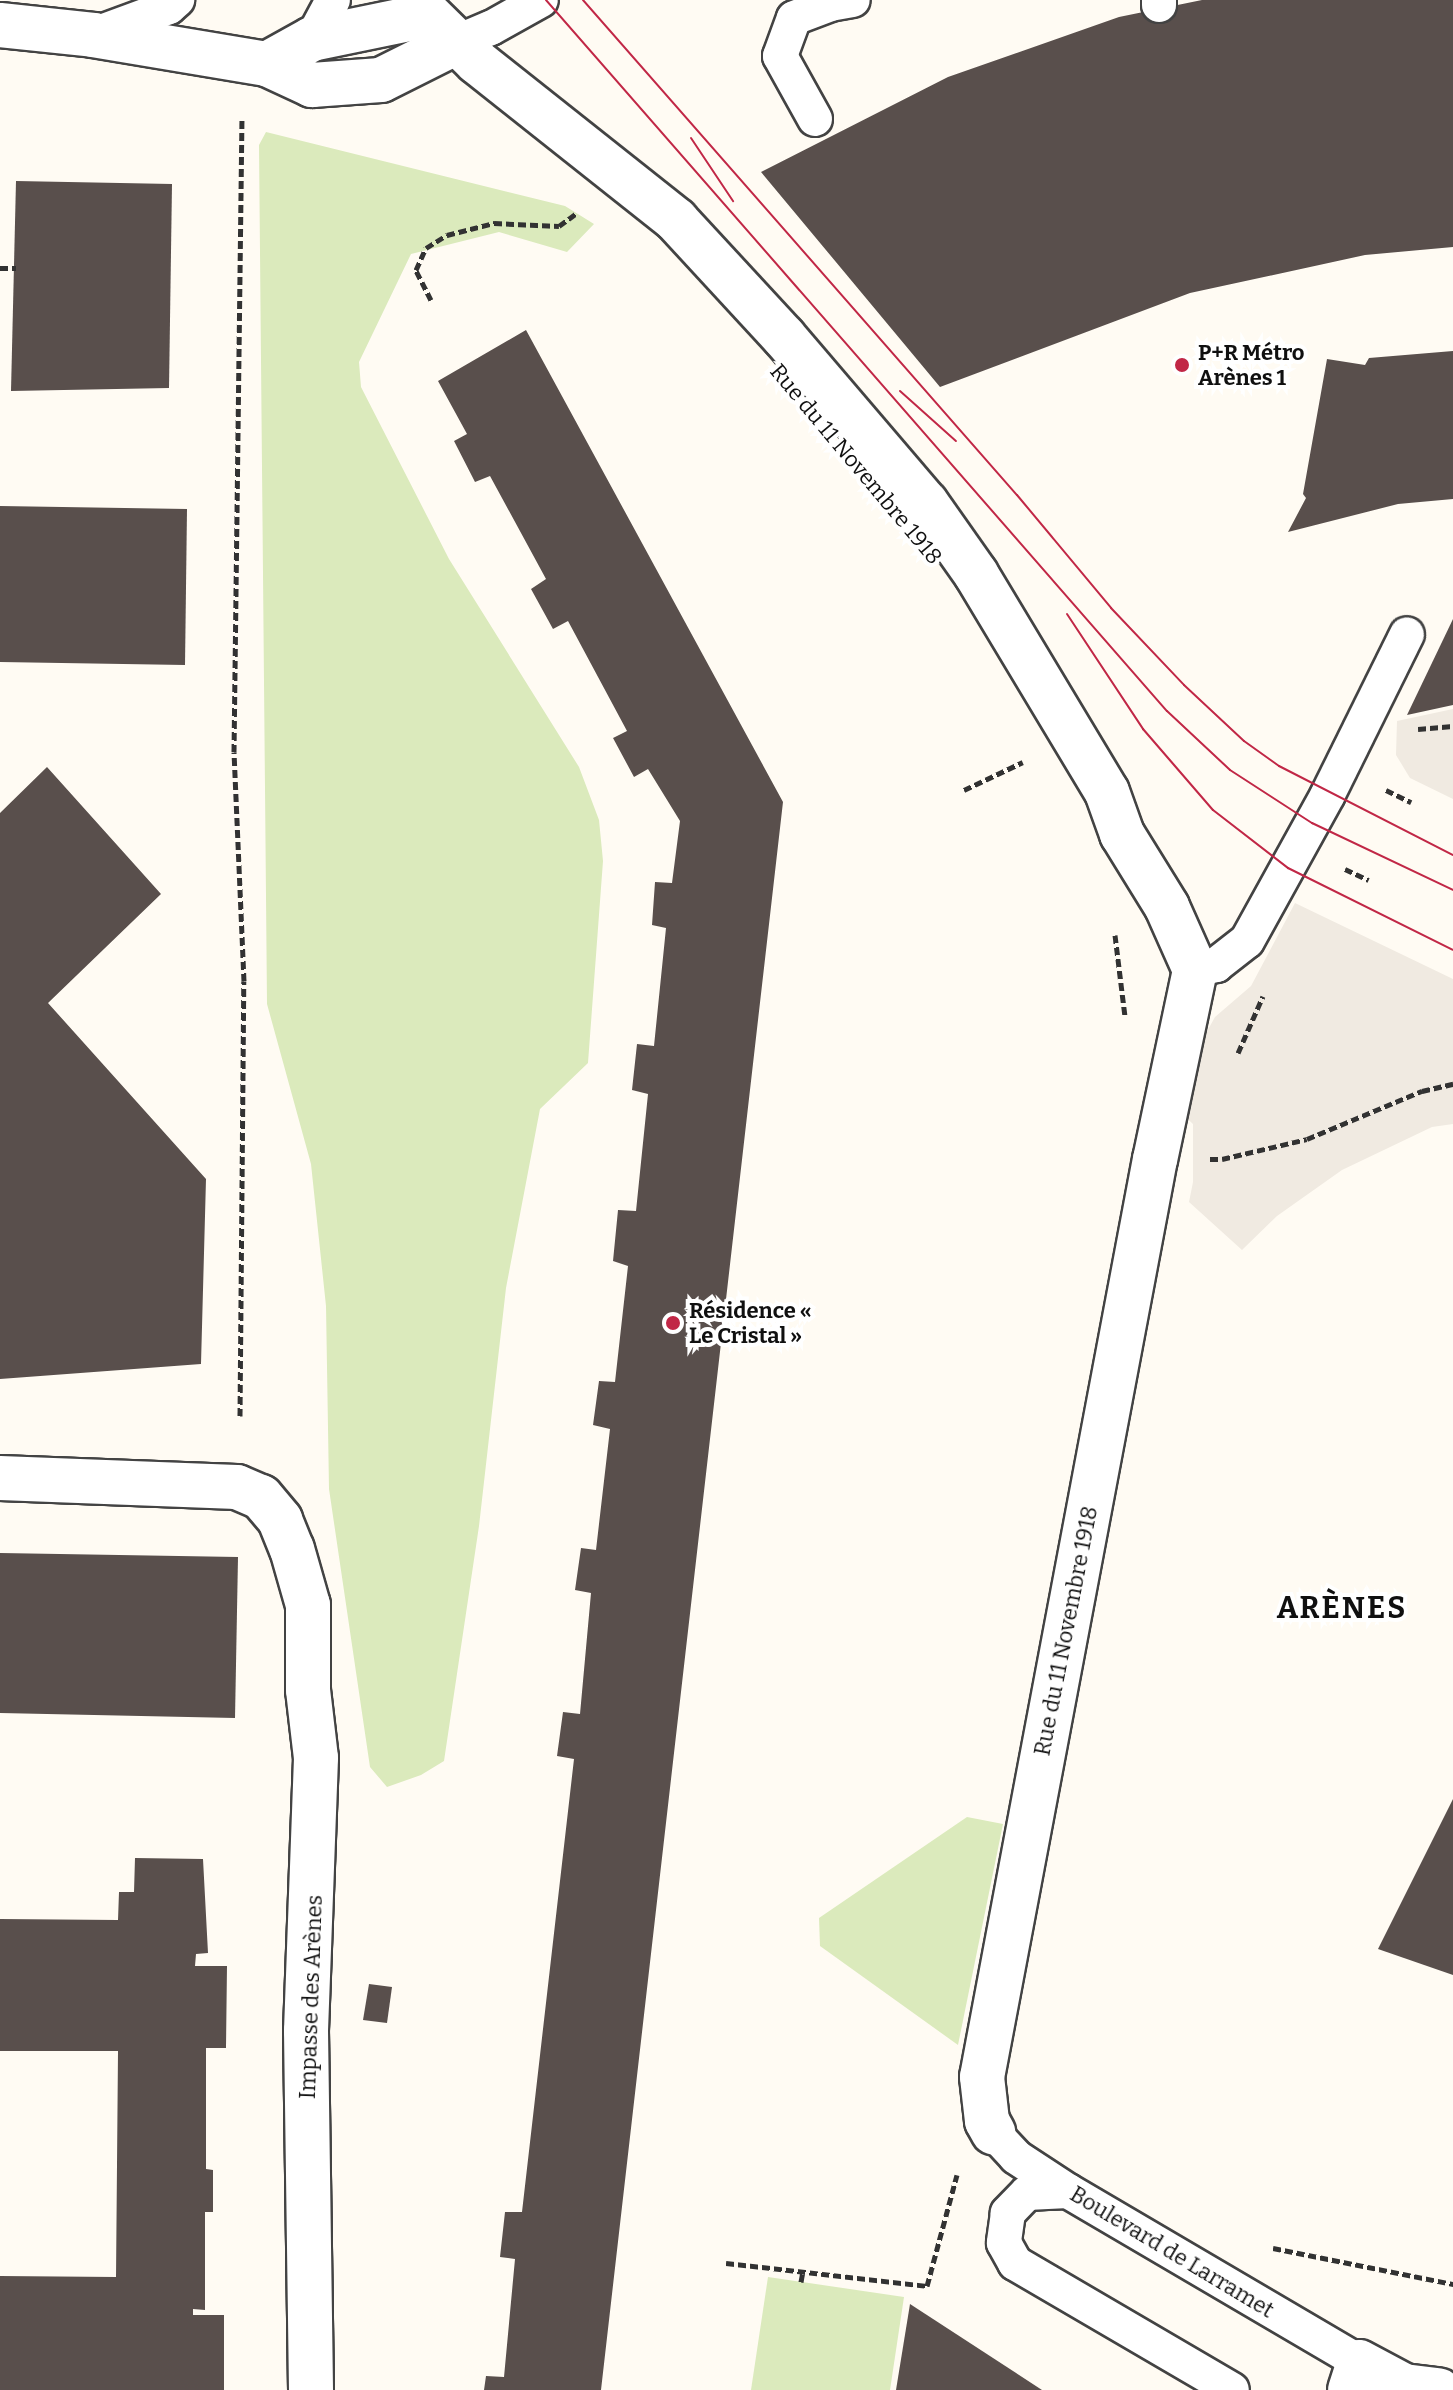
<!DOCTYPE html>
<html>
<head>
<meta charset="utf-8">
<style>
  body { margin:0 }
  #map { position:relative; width:1453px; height:2390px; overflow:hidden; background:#fffbf3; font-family:Bitter,serif }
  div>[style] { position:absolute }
  .green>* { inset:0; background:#dbeabc }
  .plaza>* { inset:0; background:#f0eae1 }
  .building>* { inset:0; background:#594f4c }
  .path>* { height:5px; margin-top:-2.5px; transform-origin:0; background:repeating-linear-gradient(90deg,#323232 0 8px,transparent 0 12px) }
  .roads { filter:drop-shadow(2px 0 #434343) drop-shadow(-2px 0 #434343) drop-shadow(0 2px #434343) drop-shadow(0 -2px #434343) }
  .service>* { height:34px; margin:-17px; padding:0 17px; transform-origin:17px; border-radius:17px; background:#fff }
  .minor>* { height:44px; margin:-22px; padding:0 22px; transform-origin:22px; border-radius:22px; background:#fff }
  .tram>* { height:2px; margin:-1px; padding:0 1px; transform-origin:1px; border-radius:1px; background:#c12746 }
  .dots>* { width:22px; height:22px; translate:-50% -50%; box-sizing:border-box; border:4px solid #fff; border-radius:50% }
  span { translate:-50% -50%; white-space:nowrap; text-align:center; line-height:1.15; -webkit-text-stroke:8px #fff; paint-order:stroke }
  .poi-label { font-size:22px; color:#101010; font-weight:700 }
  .left { translate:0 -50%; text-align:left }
  .street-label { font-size:22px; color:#101010 }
  .district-label { font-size:30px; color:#101010; font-weight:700; letter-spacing:2px }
</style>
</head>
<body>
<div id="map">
  <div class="green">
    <div style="clip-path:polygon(266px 132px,565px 206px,594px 224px,567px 252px,499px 232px,411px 254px,359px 362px,361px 387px,449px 559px,579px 767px,599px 820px,603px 861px,588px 1063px,540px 1109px,506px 1288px,479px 1526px,444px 1761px,421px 1775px,387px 1787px,370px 1767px,329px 1489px,326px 1306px,311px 1164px,267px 1004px,259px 145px)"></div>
    <div style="clip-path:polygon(967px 1817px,1003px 1824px,958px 2045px,820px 1946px,819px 1918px)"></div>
    <div style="clip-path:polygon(768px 2277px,904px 2297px,890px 2390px,751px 2390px)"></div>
  </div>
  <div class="plaza">
    <div style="clip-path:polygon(1453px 709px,1453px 799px,1410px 778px,1396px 755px,1397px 721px)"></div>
    <div style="clip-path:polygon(1295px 903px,1453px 979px,1453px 1124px,1432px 1127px,1342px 1170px,1277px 1216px,1242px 1250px,1189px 1202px,1193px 1182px,1193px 1124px,1178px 1110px,1194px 1055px,1215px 1017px,1251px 986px)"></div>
  </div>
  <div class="building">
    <div style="clip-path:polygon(1202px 0,1453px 0,1453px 247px,1365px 255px,1190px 293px,940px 387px,761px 172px,948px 77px,1119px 17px)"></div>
    <div style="clip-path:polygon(16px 181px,172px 184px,169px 388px,11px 391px)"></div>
    <div style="clip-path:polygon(526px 330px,783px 802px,601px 2390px,484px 2390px,486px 2376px,504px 2377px,515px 2259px,500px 2257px,505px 2212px,522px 2212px,574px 1759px,557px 1756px,563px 1712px,580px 1714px,591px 1593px,575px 1590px,581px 1548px,596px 1550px,610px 1429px,593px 1425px,599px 1381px,615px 1382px,628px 1266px,613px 1261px,618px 1210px,636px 1211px,648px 1094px,632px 1090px,637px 1044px,654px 1046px,666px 928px,652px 925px,655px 882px,672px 883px,680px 821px,648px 769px,634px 777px,613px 738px,627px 731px,568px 621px,553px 629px,531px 589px,546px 579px,490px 476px,475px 482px,454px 441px,467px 434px,438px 381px)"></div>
    <div style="clip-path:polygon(1453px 351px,1453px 499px,1398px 504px,1288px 532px,1306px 498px,1303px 494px,1327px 359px,1365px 365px,1369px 358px)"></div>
    <div style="clip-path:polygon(0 506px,187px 509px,185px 665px,0 662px)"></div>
    <div style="clip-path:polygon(1453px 619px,1453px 705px,1407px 715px)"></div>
    <div style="clip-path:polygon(47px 767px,161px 894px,48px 1003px,206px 1179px,201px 1364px,0 1379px,0 813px)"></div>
    <div style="clip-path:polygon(0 1553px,238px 1557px,235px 1718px,0 1713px)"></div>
    <div style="clip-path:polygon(1453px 1799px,1453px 1975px,1378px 1949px)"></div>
    <div style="clip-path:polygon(135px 1858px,203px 1859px,208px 1953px,196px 1954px,195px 1966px,227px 1966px,226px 2048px,206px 2048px,206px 2169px,213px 2170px,213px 2212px,205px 2212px,205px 2310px,193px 2309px,193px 2315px,224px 2315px,224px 2390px,0 2390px,0 2276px,116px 2277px,118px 2051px,0 2051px,0 1919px,118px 1920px,119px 1892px,134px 1892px)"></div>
    <div style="clip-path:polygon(369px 1984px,392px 1987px,387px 2023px,363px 2020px)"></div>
    <div style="clip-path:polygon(910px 2304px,1042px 2390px,896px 2390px)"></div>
  </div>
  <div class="path">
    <div style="left:0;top:268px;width:16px"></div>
    <div style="left:431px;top:300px;width:34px;rotate:-117deg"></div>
    <div style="left:416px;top:270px;width:24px;rotate:-66deg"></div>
    <div style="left:426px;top:248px;width:25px;rotate:-32deg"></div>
    <div style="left:447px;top:235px;width:49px;rotate:-14.3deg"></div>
    <div style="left:494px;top:223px;width:65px;rotate:2.6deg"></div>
    <div style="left:559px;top:226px;width:22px;rotate:-36deg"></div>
    <div style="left:1418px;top:729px;width:35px;rotate:-5deg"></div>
    <div style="left:964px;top:790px;width:65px;rotate:-25.4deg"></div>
    <div style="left:1386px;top:790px;width:28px;rotate:26deg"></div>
    <div style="left:1345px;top:869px;width:26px;rotate:25deg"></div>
    <div style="left:1115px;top:935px;width:82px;rotate:83deg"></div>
    <div style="left:1238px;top:1053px;width:62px;rotate:-66.3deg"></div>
    <div style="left:1210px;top:1159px;width:12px"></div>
    <div style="left:1222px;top:1159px;width:87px;rotate:-13.2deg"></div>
    <div style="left:1307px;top:1139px;width:125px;rotate:-22.7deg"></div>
    <div style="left:1422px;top:1091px;width:32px;rotate:-13deg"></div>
    <div style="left:240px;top:1416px;width:435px;rotate:-89.5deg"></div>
    <div style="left:244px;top:981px;width:229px;rotate:-92.5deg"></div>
    <div style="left:234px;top:752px;width:634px;rotate:-89.28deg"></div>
    <div style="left:1273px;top:2248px;width:184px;rotate:11.3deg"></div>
    <div style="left:726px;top:2263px;width:202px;rotate:6.5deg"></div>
    <div style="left:927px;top:2286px;width:115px;rotate:-74.9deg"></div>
    <div style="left:801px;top:2282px;width:11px;rotate:-80deg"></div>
  </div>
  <div class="roads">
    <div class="service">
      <div style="left:1159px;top:0;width:5px;rotate:90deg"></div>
      <div style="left:93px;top:35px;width:81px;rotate:-20.2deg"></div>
      <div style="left:169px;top:7px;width:11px;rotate:-41deg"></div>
      <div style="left:312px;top:39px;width:44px;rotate:-61.7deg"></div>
      <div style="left:455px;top:43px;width:39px;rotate:-23deg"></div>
      <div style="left:491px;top:28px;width:57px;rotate:-29.2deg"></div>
      <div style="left:815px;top:119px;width:72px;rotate:-119.1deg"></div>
      <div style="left:780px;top:56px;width:40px;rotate:-69.8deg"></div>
      <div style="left:794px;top:18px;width:39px;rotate:-21deg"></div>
      <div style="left:830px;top:4px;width:23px;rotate:-10deg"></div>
      <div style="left:1195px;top:970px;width:22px;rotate:-13deg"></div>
      <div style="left:1216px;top:965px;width:39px;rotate:-38deg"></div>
      <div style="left:1247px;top:941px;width:168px;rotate:-61.1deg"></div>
      <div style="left:1328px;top:794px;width:178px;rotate:-63.7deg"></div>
      <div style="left:993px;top:2132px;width:34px;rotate:47deg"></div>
      <div style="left:1016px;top:2157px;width:62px;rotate:33.2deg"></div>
      <div style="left:1068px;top:2191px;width:338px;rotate:30.4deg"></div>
      <div style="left:1068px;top:2191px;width:41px;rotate:177.2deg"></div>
      <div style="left:1027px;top:2193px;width:28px;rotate:134deg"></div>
      <div style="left:1008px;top:2213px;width:30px;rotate:98deg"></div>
      <div style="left:1004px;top:2243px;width:23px;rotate:61deg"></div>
      <div style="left:1015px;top:2263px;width:251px;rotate:30.3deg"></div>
    </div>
    <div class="minor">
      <div style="left:0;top:25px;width:94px;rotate:6.1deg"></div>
      <div style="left:93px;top:35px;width:176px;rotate:9.5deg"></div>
      <div style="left:267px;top:64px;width:50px;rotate:25deg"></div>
      <div style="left:312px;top:85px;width:69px;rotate:-4.1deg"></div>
      <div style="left:381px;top:80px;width:83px;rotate:-26.6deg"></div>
      <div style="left:267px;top:64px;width:51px;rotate:-29.1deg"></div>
      <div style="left:312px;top:39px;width:119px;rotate:-11.6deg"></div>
      <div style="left:429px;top:15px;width:67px;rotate:44.4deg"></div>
      <div style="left:477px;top:62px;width:254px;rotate:38.4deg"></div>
      <div style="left:676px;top:220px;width:159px;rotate:47.3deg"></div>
      <div style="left:784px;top:337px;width:218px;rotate:49.5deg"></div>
      <div style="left:926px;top:503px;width:87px;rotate:54.8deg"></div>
      <div style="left:976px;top:574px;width:254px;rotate:59deg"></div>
      <div style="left:1107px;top:792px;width:45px;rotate:70.3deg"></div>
      <div style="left:1122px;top:834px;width:86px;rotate:58.3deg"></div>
      <div style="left:1167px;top:907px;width:69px;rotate:66deg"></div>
      <div style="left:1195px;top:970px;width:193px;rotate:101.9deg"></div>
      <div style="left:1155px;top:1159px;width:934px;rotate:100.67deg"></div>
      <div style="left:982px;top:2077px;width:44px;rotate:83.5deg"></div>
      <div style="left:987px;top:2121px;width:13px;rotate:61deg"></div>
      <div style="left:0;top:1478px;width:237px;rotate:2.2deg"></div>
      <div style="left:237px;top:1487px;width:26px;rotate:23deg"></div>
      <div style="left:261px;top:1497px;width:30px;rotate:50deg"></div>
      <div style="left:280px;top:1520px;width:31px;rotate:68deg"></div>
      <div style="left:292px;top:1549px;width:58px;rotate:74.1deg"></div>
      <div style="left:308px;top:1605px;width:85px;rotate:90deg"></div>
      <div style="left:308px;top:1690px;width:68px;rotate:83.3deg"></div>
      <div style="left:316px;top:1758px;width:273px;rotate:92.1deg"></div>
      <div style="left:306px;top:2031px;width:359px;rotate:89.2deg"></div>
      <div style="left:1350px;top:2390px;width:29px;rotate:-72deg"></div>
      <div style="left:1359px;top:2362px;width:51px;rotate:28.1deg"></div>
      <div style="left:1404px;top:2386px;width:35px;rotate:7deg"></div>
    </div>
  </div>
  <div class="tram">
    <div style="left:546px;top:0;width:944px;rotate:48.87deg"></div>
    <div style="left:1167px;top:711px;width:86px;rotate:43.1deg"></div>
    <div style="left:1230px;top:770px;width:98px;rotate:32.9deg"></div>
    <div style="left:1312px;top:823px;width:156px;rotate:25.4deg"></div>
    <div style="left:583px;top:0;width:658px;rotate:48.76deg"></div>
    <div style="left:1017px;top:495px;width:147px;rotate:50.2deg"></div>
    <div style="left:1111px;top:608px;width:106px;rotate:46.5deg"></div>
    <div style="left:1184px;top:685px;width:82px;rotate:43deg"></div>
    <div style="left:1244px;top:741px;width:43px;rotate:35.5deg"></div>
    <div style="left:1279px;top:766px;width:195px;rotate:27.1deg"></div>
    <div style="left:691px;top:138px;width:76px;rotate:56.3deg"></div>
    <div style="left:900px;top:391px;width:75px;rotate:41.8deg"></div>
    <div style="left:1067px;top:614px;width:138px;rotate:56.5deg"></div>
    <div style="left:1143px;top:729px;width:107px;rotate:49.2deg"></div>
    <div style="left:1213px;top:810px;width:95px;rotate:37.7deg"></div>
    <div style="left:1288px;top:868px;width:184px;rotate:26.4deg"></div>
  </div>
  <div class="dots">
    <div style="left:1182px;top:365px;background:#c12746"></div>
    <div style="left:673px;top:1323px;background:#c12746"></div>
  </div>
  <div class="poi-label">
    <span class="left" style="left:1198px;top:365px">P+R Métro<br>Arènes 1</span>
    <span class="left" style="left:689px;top:1323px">Résidence «<br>Le Cristal »</span>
  </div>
  <div class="street-label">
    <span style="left:856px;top:464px;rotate:50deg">Rue du 11 Novembre 1918</span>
    <span style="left:1066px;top:1631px;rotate:-79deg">Rue du 11 Novembre 1918</span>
    <span style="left:311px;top:1997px;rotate:-88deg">Impasse des Arènes</span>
    <span style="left:1172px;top:2252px;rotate:31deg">Boulevard de Larramet</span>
  </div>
  <div class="district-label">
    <span style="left:1342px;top:1608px">ARÈNES</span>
  </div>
</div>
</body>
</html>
